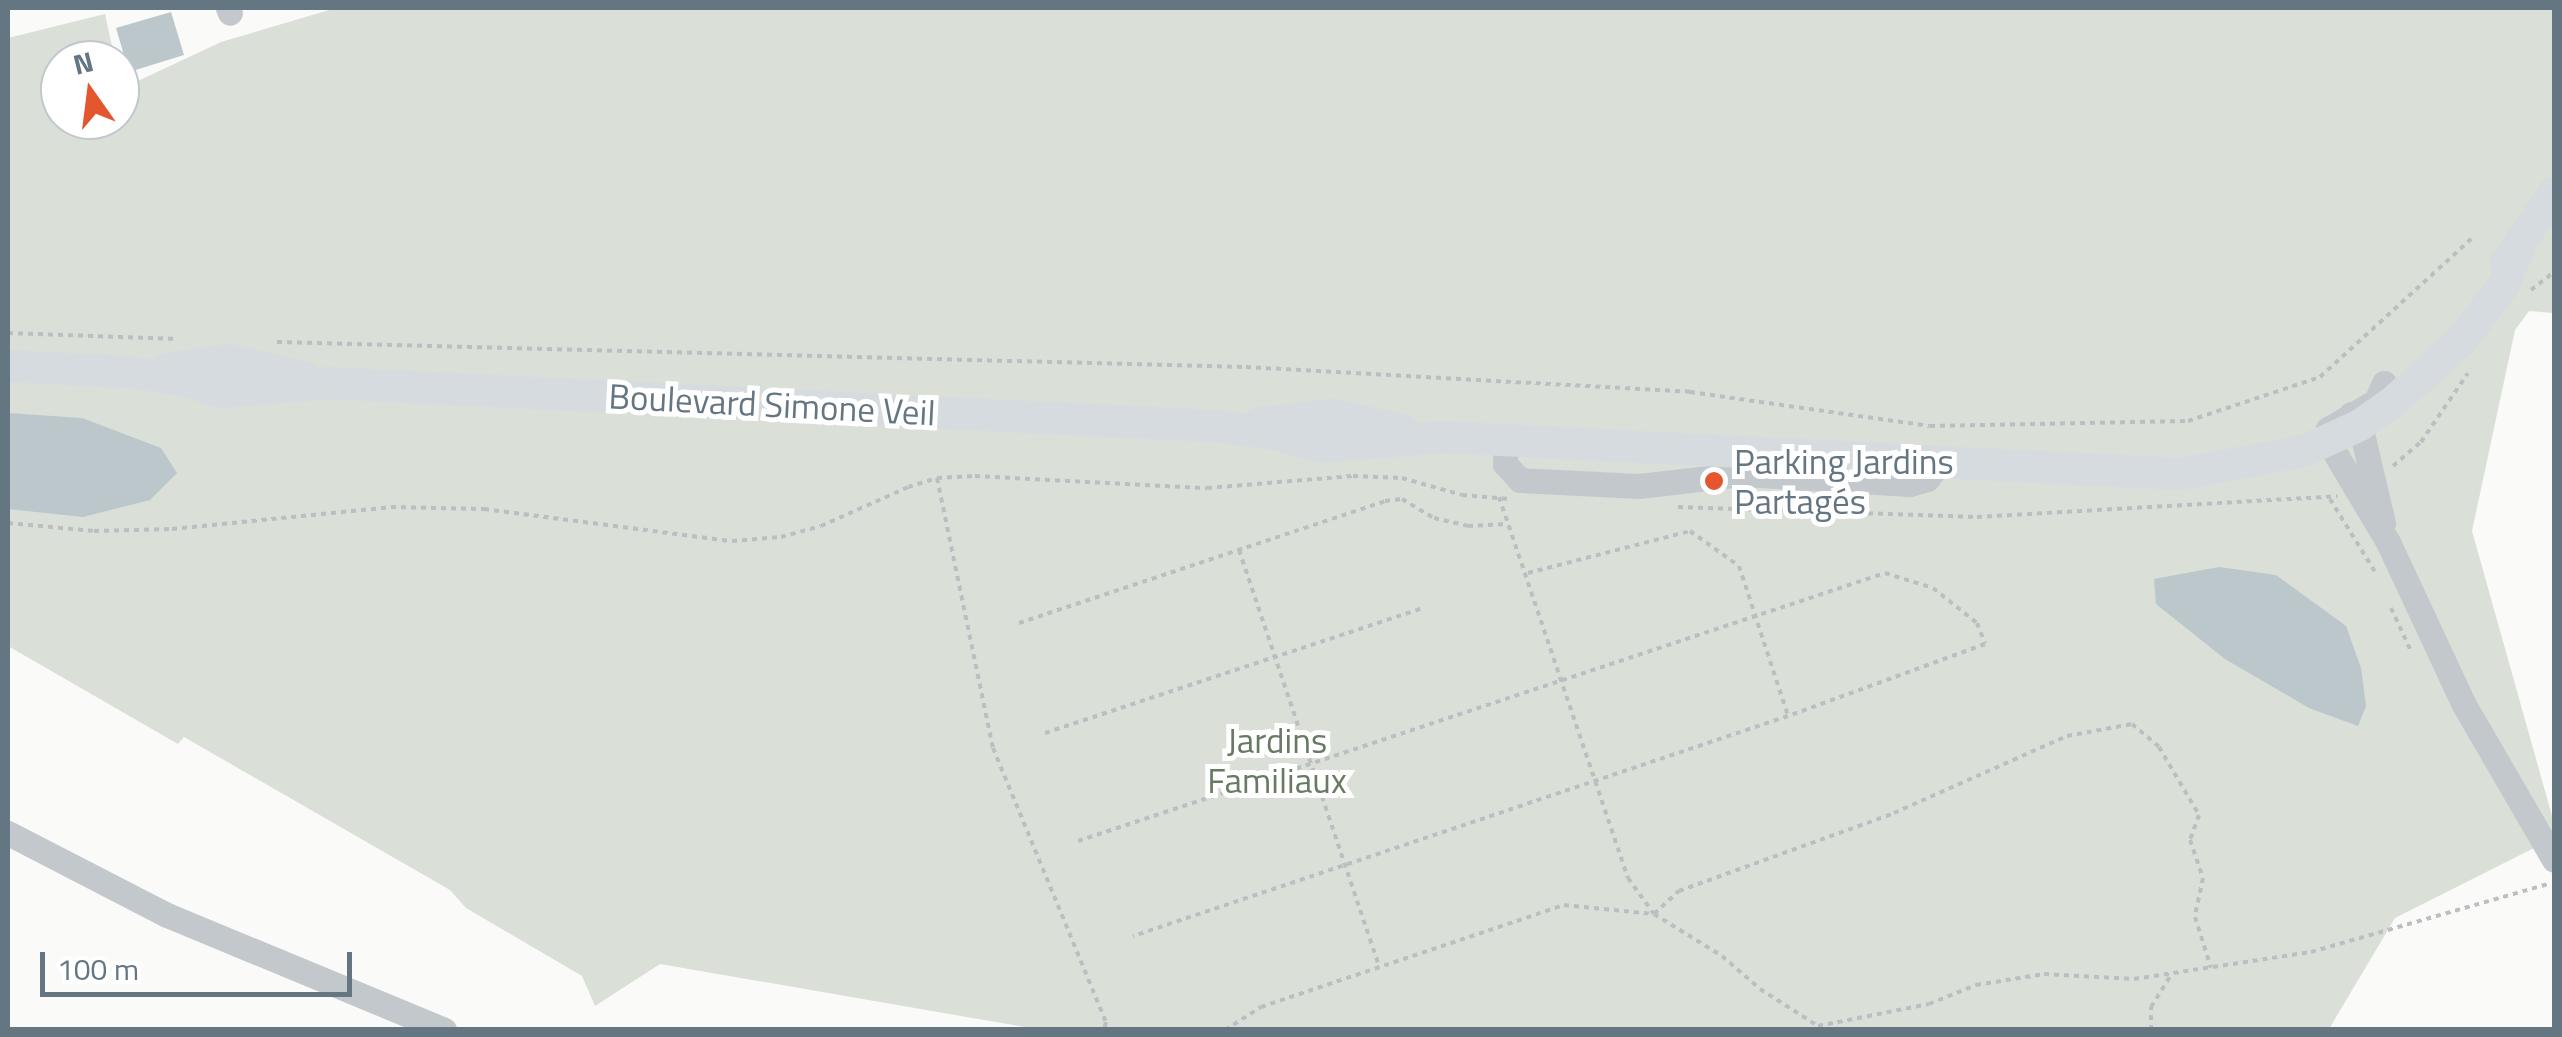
<!DOCTYPE html>
<html>
<head>
<meta charset="utf-8">
<style>
  body { margin:0 }
  #map { position:relative; width:2562px; height:1037px; overflow:hidden; background:#fafaf8; font-family:"Titillium Web",sans-serif }
  div>[style] { position:absolute }
  .green>* { inset:0; background:#dadfd7 }
  .water>* { inset:0; background:#bbc7cb }
  .path>* { height:4px; margin-top:-2px; transform-origin:0; background:repeating-linear-gradient(90deg,#bbbfc2 0 5px,transparent 0 10px) }
  .minor>* { height:25px; margin:-12.5px; padding:0 12.5px; transform-origin:12.5px; border-radius:12.5px; background:#c3c8cc }
  .major>* { height:32px; margin:-16px; padding:0 16px; transform-origin:16px; border-radius:16px; background:#d6dbdf }
  .dots>* { width:28px; height:28px; translate:-50% -50%; box-sizing:border-box; border:5px solid #fff; border-radius:50% }
  span { translate:-50% -50%; white-space:nowrap; text-align:center; line-height:1.15; -webkit-text-stroke:10px #fff; paint-order:stroke }
  .street-label { font-size:35px; color:#657683 }
  .poi-label { font-size:35px; color:#657683 }
  .left { translate:0 -50%; text-align:left }
  .park-label { font-size:35px; color:#687a64 }
  .frame { position:absolute; inset:0; border:10px solid #657683; pointer-events:none }
  .north { position:absolute; left:40px; top:40px; width:100px; height:100px; box-sizing:border-box; background:#fff; border:2px solid #c1c8cd; border-radius:50%; rotate:346deg; font-size:28px; font-weight:700; line-height:40px; text-align:center; color:#657683 }
  .north::after { content:''; display:block; margin:auto; width:35px; height:45px; background:#e4572e; clip-path:polygon(50% 0,100% 100%,50% 72%,0 100%) }
  .scale { position:absolute; left:40px; top:952px; width:312px; height:45px; box-sizing:border-box; border:5px solid #657683; border-top:0; padding-left:12px; font-size:30px; line-height:35px; white-space:nowrap; color:#657683; -webkit-text-stroke:8px #fff; paint-order:stroke }
</style>
</head>
<body>
<div id="map">
  <div class="green">
    <div style="clip-path:polygon(336px 8px,2554px 8px,2554px 313px,2529px 311px,2515px 330px,2472px 531px,2554px 823px,2554px 838px,2395px 918px,2329px 1029px,1042px 1030px,660px 964px,595px 1006px,582px 976px,466px 908px,450px 890px,184px 737px,178px 744px,8px 646px,8px 38px,105px 14px,115px 60px,60px 60px,60px 120px,120px 120px,120px 81px,123px 88px,221px 42px)"></div>
  </div>
  <div class="water">
    <div style="clip-path:polygon(171px 12px,184px 55px,129px 72px,116px 28px)"></div>
    <div style="clip-path:polygon(8px 413px,82px 418px,161px 448px,177px 473px,150px 500px,83px 517px,8px 509px)"></div>
    <div style="clip-path:polygon(2219px 567px,2276px 575px,2346px 626px,2361px 668px,2366px 706px,2358px 726px,2309px 708px,2225px 659px,2156px 604px,2154px 579px)"></div>
  </div>
  <div class="path">
    <div style="left:2531px;top:290px;width:29px;rotate:-38deg"></div>
    <div style="left:8px;top:333px;width:170px;rotate:2deg"></div>
    <div style="left:277px;top:342px;width:969px;rotate:1.48deg"></div>
    <div style="left:1246px;top:367px;width:445px;rotate:3.2deg"></div>
    <div style="left:1690px;top:392px;width:242px;rotate:8.1deg"></div>
    <div style="left:1930px;top:426px;width:258px;rotate:-1.1deg"></div>
    <div style="left:2188px;top:421px;width:139px;rotate:-18.4deg"></div>
    <div style="left:2320px;top:377px;width:205px;rotate:-42.4deg"></div>
    <div style="left:2393px;top:466px;width:37px;rotate:-41deg"></div>
    <div style="left:2421px;top:442px;width:83px;rotate:-55.7deg"></div>
    <div style="left:937px;top:478px;width:276px;rotate:78.3deg"></div>
    <div style="left:993px;top:748px;width:296px;rotate:67.6deg"></div>
    <div style="left:1106px;top:1022px;width:8px;rotate:104deg"></div>
    <div style="left:1499px;top:497px;width:402px;rotate:71.3deg"></div>
    <div style="left:1628px;top:878px;width:44px;rotate:54.2deg"></div>
    <div style="left:1654px;top:914px;width:80px;rotate:31.7deg"></div>
    <div style="left:1722px;top:956px;width:50px;rotate:41deg"></div>
    <div style="left:1760px;top:989px;width:69px;rotate:32.5deg"></div>
    <div style="left:1818px;top:1026px;width:113px;rotate:-11.2deg"></div>
    <div style="left:1929px;top:1004px;width:51px;rotate:-22deg"></div>
    <div style="left:1976px;top:985px;width:69px;rotate:-9.2deg"></div>
    <div style="left:2044px;top:974px;width:90px;rotate:3.2deg"></div>
    <div style="left:2134px;top:979px;width:179px;rotate:-8.7deg"></div>
    <div style="left:2311px;top:952px;width:247px;rotate:-16deg"></div>
    <div style="left:2330px;top:499px;width:86px;rotate:58.3deg"></div>
    <div style="left:1678px;top:507px;width:299px;rotate:1.9deg"></div>
    <div style="left:1977px;top:517px;width:361px;rotate:-3.3deg"></div>
    <div style="left:8px;top:523px;width:86px;rotate:5.3deg"></div>
    <div style="left:94px;top:531px;width:78px;rotate:-1.5deg"></div>
    <div style="left:172px;top:529px;width:220px;rotate:-5.7deg"></div>
    <div style="left:391px;top:507px;width:93px;rotate:1.2deg"></div>
    <div style="left:484px;top:509px;width:250px;rotate:7.4deg"></div>
    <div style="left:732px;top:541px;width:49px;rotate:-4.7deg"></div>
    <div style="left:781px;top:537px;width:41px;rotate:-15.4deg"></div>
    <div style="left:821px;top:526px;width:95px;rotate:-24.1deg"></div>
    <div style="left:908px;top:487px;width:30px;rotate:-17deg"></div>
    <div style="left:937px;top:478px;width:38px;rotate:-3deg"></div>
    <div style="left:975px;top:476px;width:232px;rotate:3deg"></div>
    <div style="left:1207px;top:488px;width:146px;rotate:-4.7deg"></div>
    <div style="left:1353px;top:476px;width:49px;rotate:2.3deg"></div>
    <div style="left:1402px;top:478px;width:62px;rotate:15.8deg"></div>
    <div style="left:1462px;top:495px;width:47px;rotate:4.9deg"></div>
    <div style="left:1239px;top:550px;width:438px;rotate:71.4deg"></div>
    <div style="left:1528px;top:573px;width:167px;rotate:-14.5deg"></div>
    <div style="left:1690px;top:531px;width:60px;rotate:35.5deg"></div>
    <div style="left:1739px;top:566px;width:158px;rotate:71.9deg"></div>
    <div style="left:2391px;top:608px;width:45px;rotate:65.1deg"></div>
    <div style="left:1019px;top:623px;width:386px;rotate:-18.4deg"></div>
    <div style="left:1385px;top:501px;width:17px;rotate:-7deg"></div>
    <div style="left:1402px;top:499px;width:37px;rotate:31deg"></div>
    <div style="left:1434px;top:518px;width:35px;rotate:13deg"></div>
    <div style="left:1468px;top:526px;width:39px;rotate:-3deg"></div>
    <div style="left:1045px;top:733px;width:397px;rotate:-18.3deg"></div>
    <div style="left:1078px;top:841px;width:850px;rotate:-18.37deg"></div>
    <div style="left:1885px;top:573px;width:50px;rotate:17.4deg"></div>
    <div style="left:1933px;top:588px;width:56px;rotate:38.5deg"></div>
    <div style="left:1977px;top:623px;width:22px;rotate:69deg"></div>
    <div style="left:1985px;top:644px;width:210px;rotate:159.9deg"></div>
    <div style="left:1788px;top:716px;width:691px;rotate:161.43deg"></div>
    <div style="left:1225px;top:1030px;width:43px;rotate:-32.6deg"></div>
    <div style="left:1261px;top:1007px;width:320px;rotate:-18.6deg"></div>
    <div style="left:1564px;top:905px;width:90px;rotate:5.7deg"></div>
    <div style="left:1654px;top:914px;width:34px;rotate:-43deg"></div>
    <div style="left:1679px;top:891px;width:229px;rotate:-19.9deg"></div>
    <div style="left:1894px;top:813px;width:189px;rotate:-24deg"></div>
    <div style="left:2067px;top:736px;width:66px;rotate:-10.5deg"></div>
    <div style="left:2132px;top:724px;width:35px;rotate:40deg"></div>
    <div style="left:2159px;top:747px;width:79px;rotate:59.5deg"></div>
    <div style="left:2199px;top:815px;width:27px;rotate:110deg"></div>
    <div style="left:2190px;top:840px;width:40px;rotate:71.1deg"></div>
    <div style="left:2203px;top:878px;width:40px;rotate:102deg"></div>
    <div style="left:2195px;top:917px;width:53px;rotate:72.6deg"></div>
    <div style="left:2151px;top:1030px;width:23px;rotate:-90deg"></div>
    <div style="left:2151px;top:1007px;width:39px;rotate:-58deg"></div>
  </div>
  <div class="minor">
    <div style="left:228px;top:8px;width:5px;rotate:68deg"></div>
    <div style="left:2384px;top:383px;width:20px;rotate:114deg"></div>
    <div style="left:2376px;top:401px;width:56px;rotate:149.7deg"></div>
    <div style="left:2328px;top:429px;width:14px;rotate:86deg"></div>
    <div style="left:2329px;top:443px;width:115px;rotate:59.2deg"></div>
    <div style="left:2388px;top:542px;width:178px;rotate:65deg"></div>
    <div style="left:2463px;top:703px;width:181px;rotate:59.9deg"></div>
    <div style="left:2351px;top:414px;width:14px;rotate:51deg"></div>
    <div style="left:2360px;top:425px;width:101px;rotate:76.8deg"></div>
    <div style="left:1505px;top:440px;width:24px;rotate:90deg"></div>
    <div style="left:1505px;top:464px;width:22px;rotate:47deg"></div>
    <div style="left:1520px;top:480px;width:119px;rotate:2.9deg"></div>
    <div style="left:1639px;top:486px;width:105px;rotate:-6.6deg"></div>
    <div style="left:1743px;top:474px;width:167px;rotate:3.4deg"></div>
    <div style="left:1910px;top:484px;width:18px;rotate:-16deg"></div>
    <div style="left:1927px;top:479px;width:21px;rotate:-51deg"></div>
    <div style="left:8px;top:833px;width:179px;rotate:27.3deg"></div>
    <div style="left:167px;top:915px;width:300px;rotate:22.5deg"></div>
  </div>
  <div class="major">
    <div style="left:2506px;top:263px;width:85px;rotate:-55.6deg"></div>
    <div style="left:8px;top:366px;width:121px;rotate:2.8deg"></div>
    <div style="left:129px;top:372px;width:60px;rotate:8.7deg"></div>
    <div style="left:188px;top:381px;width:34px;rotate:19deg"></div>
    <div style="left:220px;top:392px;width:109px;rotate:-4.7deg"></div>
    <div style="left:329px;top:383px;width:887px;rotate:2.78deg"></div>
    <div style="left:1215px;top:426px;width:62px;rotate:7.5deg"></div>
    <div style="left:1276px;top:434px;width:45px;rotate:16.8deg"></div>
    <div style="left:1319px;top:447px;width:122px;rotate:-4.7deg"></div>
    <div style="left:1441px;top:437px;width:740px;rotate:2.87deg"></div>
    <div style="left:2180px;top:474px;width:126px;rotate:-10.5deg"></div>
    <div style="left:2304px;top:451px;width:62px;rotate:-24.9deg"></div>
    <div style="left:2360px;top:425px;width:39px;rotate:-35deg"></div>
    <div style="left:2392px;top:403px;width:94px;rotate:-42deg"></div>
    <div style="left:2462px;top:340px;width:68px;rotate:-52.8deg"></div>
    <div style="left:2503px;top:286px;width:43px;rotate:-67deg"></div>
    <div style="left:167px;top:369px;width:63px;rotate:-8.3deg"></div>
    <div style="left:229px;top:360px;width:78px;rotate:13.3deg"></div>
    <div style="left:1259px;top:423px;width:72px;rotate:-6.3deg"></div>
    <div style="left:1331px;top:415px;width:74px;rotate:11.8deg"></div>
  </div>
  <div class="dots">
    <div style="left:1714px;top:481px;background:#e4572e"></div>
  </div>
  <div class="street-label">
    <span style="left:772px;top:404px;rotate:3deg">Boulevard Simone Veil</span>
  </div>
  <div class="poi-label">
    <span class="left" style="left:1734px;top:481px">Parking Jardins<br>Partagés</span>
  </div>
  <div class="park-label">
    <span style="left:1277px;top:760px">Jardins<br>Familiaux</span>
  </div>
  <div class="frame"></div>
  <div class="north">N</div>
  <div class="scale">100 m</div>
</div>
</body>
</html>
